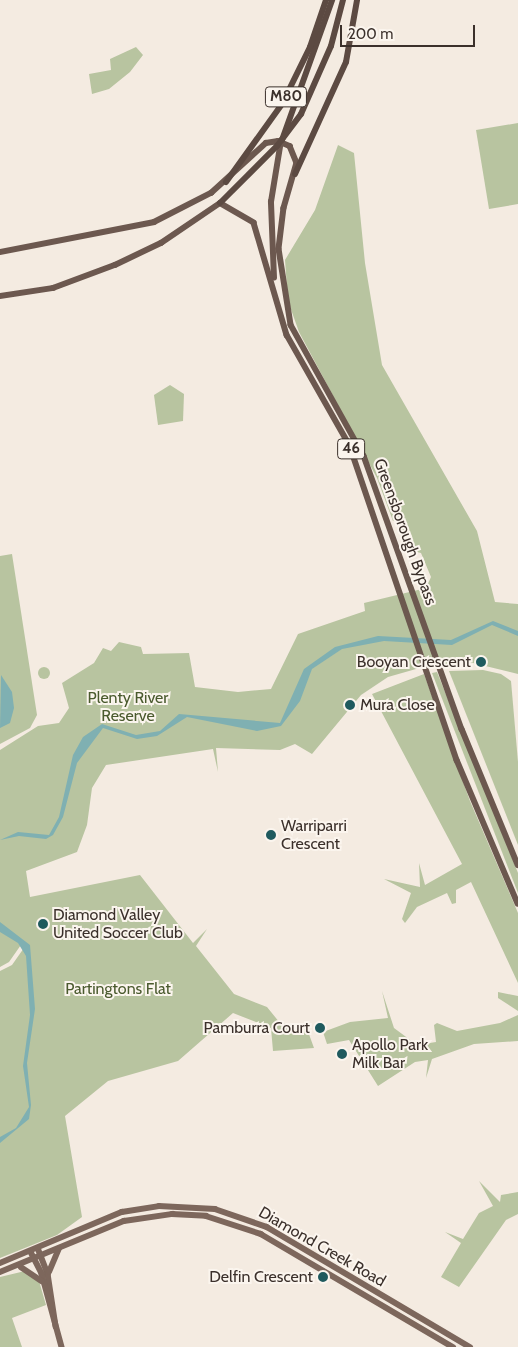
<!DOCTYPE html>
<html>
<head>
<meta charset="utf-8">
<style>
  body { margin:0 }
  #map { position:relative; width:518px; height:1347px; overflow:hidden; background:#f4ebe1; font-family:Cabin,sans-serif }
  div>[style] { position:absolute }
  .green>* { inset:0; background:#b8c4a0 }
  .round { border-radius:50% }
  .water>* { inset:0; background:#7fb0b2 }
  .primary>* { height:5.5px; margin:-2.75px; padding:0 2.75px; transform-origin:2.75px; border-radius:2.75px; background:#7d675c }
  .trunk>* { height:5.5px; margin:-2.75px; padding:0 2.75px; transform-origin:2.75px; border-radius:2.75px; background:#6c584f }
  .motorway>* { height:6px; margin:-3px; padding:0 3px; transform-origin:3px; border-radius:3px; background:#5c4a42 }
  .dots>* { width:14px; height:14px; translate:-50% -50%; box-sizing:border-box; border:2px solid #fbf5ee; border-radius:50% }
  span { translate:-50% -50%; white-space:nowrap; text-align:center; line-height:1.15; -webkit-text-stroke:4px #fbf5ee; paint-order:stroke }
  .shield-label span { padding:1px 4px; background:#fbf5ee; border:1px solid; border-radius:4px; -webkit-text-stroke-width:0 }
  .shield-label { font-size:15px; color:#3b302b; font-weight:700 }
  .street-label { font-size:16px; color:#3b302b }
  .poi-label { font-size:16px; color:#3b302b }
  .right { translate:-100% -50%; text-align:right }
  .left { translate:0 -50%; text-align:left }
  .park-label { font-size:16px; color:#4a5a2e }
  .scale { position:absolute; left:340px; top:25px; width:135px; height:22px; box-sizing:border-box; border:2px solid #3b302b; border-top:0; padding-left:6px; font-size:15px; line-height:18px; white-space:nowrap; color:#3b302b; -webkit-text-stroke:4px #fbf5ee; paint-order:stroke }
</style>
</head>
<body>
<div id="map">
  <div class="green">
    <div style="clip-path:polygon(136px 47px,143px 55px,130px 72px,109px 89px,92px 94px,89px 74px,111px 70px,110px 59px)"></div>
    <div style="clip-path:polygon(518px 123px,518px 204px,489px 209px,476px 130px)"></div>
    <div style="clip-path:polygon(338px 145px,354px 153px,365px 263px,382px 365px,477px 531px,495px 602px,518px 604px,518px 674px,469px 662px,423px 667px,388px 677px,361px 695px,312px 754px,295px 744px,280px 750px,216px 748px,218px 772px,213px 749px,106px 765px,92px 788px,87px 825px,77px 852px,26px 871px,30px 897px,140px 875px,193px 943px,207px 929px,196px 946px,234px 994px,267px 1007px,280px 1023px,306px 1026px,314px 1048px,273px 1051px,271px 1028px,233px 1013px,178px 1061px,108px 1081px,65px 1116px,82px 1217px,57px 1235px,0 1258px,0 971px,12px 965px,26px 945px,23px 942px,9px 962px,0 967px,0 750px,38px 726px,59px 723px,69px 708px,62px 683px,94px 663px,103px 648px,111px 651px,119px 642px,141px 647px,143px 654px,189px 653px,195px 687px,238px 692px,271px 689px,298px 634px,365px 611px,364px 603px,426px 588px,431px 577px,421px 553px,409px 550px,397px 519px,393px 521px,377px 478px,299px 332px,288px 301px,285px 260px,315px 210px)"></div>
    <div style="clip-path:polygon(170px 385px,184px 394px,183px 421px,158px 425px,154px 395px)"></div>
    <div style="clip-path:polygon(12px 554px,37px 715px,30px 728px,0 744px,0 556px)"></div>
    <div class="round" style="left:38px;top:667px;width:12px;height:12px"></div>
    <div style="clip-path:polygon(483px 670px,501px 674px,511px 681px,518px 762px,518px 845px,449px 671px)"></div>
    <div style="clip-path:polygon(437px 672px,518px 873px,518px 893px,432px 673px)"></div>
    <div style="clip-path:polygon(424px 674px,470px 801px,518px 913px,518px 983px,471px 882px,456px 890px,456px 903px,452px 904px,447px 893px,417px 907px,405px 923px,402px 919px,411px 893px,384px 879px,420px 887px,419px 863px,425px 885px,462px 864px,372px 694px)"></div>
    <div style="clip-path:polygon(382px 991px,394px 1028px,417px 1045px,436px 1042px,434px 1025px,437px 1023px,457px 1031px,500px 1023px,518px 1015px,518px 1041px,474px 1044px,432px 1059px,426px 1078px,428px 1060px,415px 1062px,378px 1086px,349px 1040px,327px 1044px,323px 1032px,350px 1022px,388px 1018px)"></div>
    <div style="clip-path:polygon(498px 992px,518px 996px,518px 1011px,498px 998px)"></div>
    <div style="clip-path:polygon(479px 1181px,500px 1202px,501px 1195px,518px 1192px,518px 1214px,506px 1220px,459px 1287px,441px 1277px,461px 1243px,445px 1232px,463px 1239px,479px 1213px,493px 1206px)"></div>
    <div style="clip-path:polygon(25px 1271px,39px 1281px,46px 1305px,12px 1318px,22px 1347px,0 1347px,0 1277px)"></div>
  </div>
  <div class="water">
    <div style="clip-path:polygon(493px 621px,518px 631px,518px 636px,492px 625px,452px 645px,384px 641px,342px 649px,312px 669px,300px 701px,281px 726px,257px 731px,187px 717px,157px 736px,137px 739px,103px 728px,77px 763px,63px 817px,53px 835px,46px 839px,19px 836px,0 840px,18px 832px,49px 835px,59px 817px,73px 755px,83px 737px,102px 724px,136px 735px,160px 731px,179px 714px,280px 723px,304px 669px,335px 647px,378px 636px,451px 640px)"></div>
    <div style="clip-path:polygon(1px 675px,12px 692px,14px 708px,10px 723px,0 728px)"></div>
    <div style="clip-path:polygon(0 922px,30px 945px,35px 1009px,27px 1063px,31px 1105px,29px 1119px,0 1143px,0 1137px,16px 1128px,29px 1107px,23px 1066px,30px 1015px,26px 956px,18px 943px,0 932px)"></div>
  </div>
  <div class="primary">
    <div style="left:38px;top:1248px;width:28px;rotate:69deg"></div>
    <div style="left:48px;top:1274px;width:53px;rotate:81.3deg"></div>
    <div style="left:31px;top:1252px;width:25px;rotate:63deg"></div>
    <div style="left:42px;top:1274px;width:76px;rotate:74.7deg"></div>
    <div style="left:0;top:1263px;width:132px;rotate:-22.7deg"></div>
    <div style="left:122px;top:1212px;width:37px;rotate:-9deg"></div>
    <div style="left:159px;top:1206px;width:56px;rotate:3.1deg"></div>
    <div style="left:215px;top:1209px;width:55px;rotate:19.1deg"></div>
    <div style="left:267px;top:1227px;width:236px;rotate:30.6deg"></div>
    <div style="left:21px;top:1267px;width:25px;rotate:34deg"></div>
    <div style="left:0;top:1272px;width:134px;rotate:-22.4deg"></div>
    <div style="left:124px;top:1221px;width:49px;rotate:-8.3deg"></div>
    <div style="left:172px;top:1214px;width:34px;rotate:3deg"></div>
    <div style="left:206px;top:1216px;width:58px;rotate:18.1deg"></div>
    <div style="left:261px;top:1234px;width:223px;rotate:30.5deg"></div>
    <div style="left:49px;top:1272px;width:25px;rotate:-67deg"></div>
  </div>
  <div class="trunk">
    <div style="left:0;top:252px;width:157px;rotate:-11deg"></div>
    <div style="left:154px;top:222px;width:64px;rotate:-27deg"></div>
    <div style="left:211px;top:193px;width:74px;rotate:-42.3deg"></div>
    <div style="left:266px;top:143px;width:12px;rotate:-9deg"></div>
    <div style="left:278px;top:141px;width:13px;rotate:23deg"></div>
    <div style="left:290px;top:146px;width:18px;rotate:68deg"></div>
    <div style="left:297px;top:163px;width:47px;rotate:106.1deg"></div>
    <div style="left:284px;top:208px;width:41px;rotate:97deg"></div>
    <div style="left:279px;top:249px;width:77px;rotate:81deg"></div>
    <div style="left:291px;top:325px;width:150px;rotate:60.9deg"></div>
    <div style="left:364px;top:456px;width:290px;rotate:70.3deg"></div>
    <div style="left:462px;top:729px;width:147px;rotate:67.6deg"></div>
    <div style="left:274px;top:278px;width:76px;rotate:-92.3deg"></div>
    <div style="left:271px;top:202px;width:62px;rotate:-80.7deg"></div>
    <div style="left:0;top:296px;width:54px;rotate:-8.6deg"></div>
    <div style="left:53px;top:288px;width:66px;rotate:-20.4deg"></div>
    <div style="left:115px;top:265px;width:51px;rotate:-25.6deg"></div>
    <div style="left:161px;top:243px;width:71px;rotate:-34.1deg"></div>
    <div style="left:220px;top:203px;width:39px;rotate:30deg"></div>
    <div style="left:254px;top:223px;width:117px;rotate:73.6deg"></div>
    <div style="left:287px;top:335px;width:128px;rotate:60.4deg"></div>
    <div style="left:350px;top:446px;width:332px;rotate:71.2deg"></div>
    <div style="left:457px;top:760px;width:156px;rotate:67deg"></div>
  </div>
  <div class="motorway">
    <div style="left:282px;top:140px;width:149px;rotate:-70.3deg"></div>
    <div style="left:295px;top:174px;width:123px;rotate:-65.5deg"></div>
    <div style="left:346px;top:62px;width:63px;rotate:-79.9deg"></div>
    <div style="left:226px;top:182px;width:96px;rotate:-54.3deg"></div>
    <div style="left:282px;top:104px;width:64px;rotate:-63.8deg"></div>
    <div style="left:310px;top:47px;width:50px;rotate:-71.2deg"></div>
    <div style="left:220px;top:203px;width:81px;rotate:-45deg"></div>
    <div style="left:277px;top:146px;width:40px;rotate:-53deg"></div>
    <div style="left:301px;top:114px;width:74px;rotate:-66.2deg"></div>
    <div style="left:331px;top:46px;width:48px;rotate:-75.4deg"></div>
  </div>
  <div class="dots">
    <div style="left:481px;top:662px;background:#1f5a5e"></div>
    <div style="left:350px;top:705px;background:#1f5a5e"></div>
    <div style="left:271px;top:835px;background:#1f5a5e"></div>
    <div style="left:43px;top:924px;background:#1f5a5e"></div>
    <div style="left:320px;top:1028px;background:#1f5a5e"></div>
    <div style="left:342px;top:1054px;background:#1f5a5e"></div>
    <div style="left:323px;top:1277px;background:#1f5a5e"></div>
  </div>
  <div class="shield-label">
    <span style="left:286px;top:97px">M80</span>
    <span style="left:351px;top:449px">46</span>
  </div>
  <div class="street-label">
    <span style="left:405px;top:532px;rotate:70deg">Greensborough Bypass</span>
    <span style="left:322px;top:1247px;rotate:30deg">Diamond Creek Road</span>
  </div>
  <div class="poi-label">
    <span class="right" style="left:471px;top:662px">Booyan Crescent</span>
    <span class="left" style="left:360px;top:705px">Mura Close</span>
    <span class="left" style="left:281px;top:835px">Warriparri<br>Crescent</span>
    <span class="left" style="left:53px;top:924px">Diamond Valley<br>United Soccer Club</span>
    <span class="right" style="left:310px;top:1028px">Pamburra Court</span>
    <span class="left" style="left:352px;top:1054px">Apollo Park<br>Milk Bar</span>
    <span class="right" style="left:313px;top:1277px">Delfin Crescent</span>
  </div>
  <div class="park-label">
    <span style="left:128px;top:707px">Plenty River<br>Reserve</span>
    <span style="left:118px;top:989px">Partingtons Flat</span>
  </div>
  <div class="scale">200 m</div>
</div>
</body>
</html>
